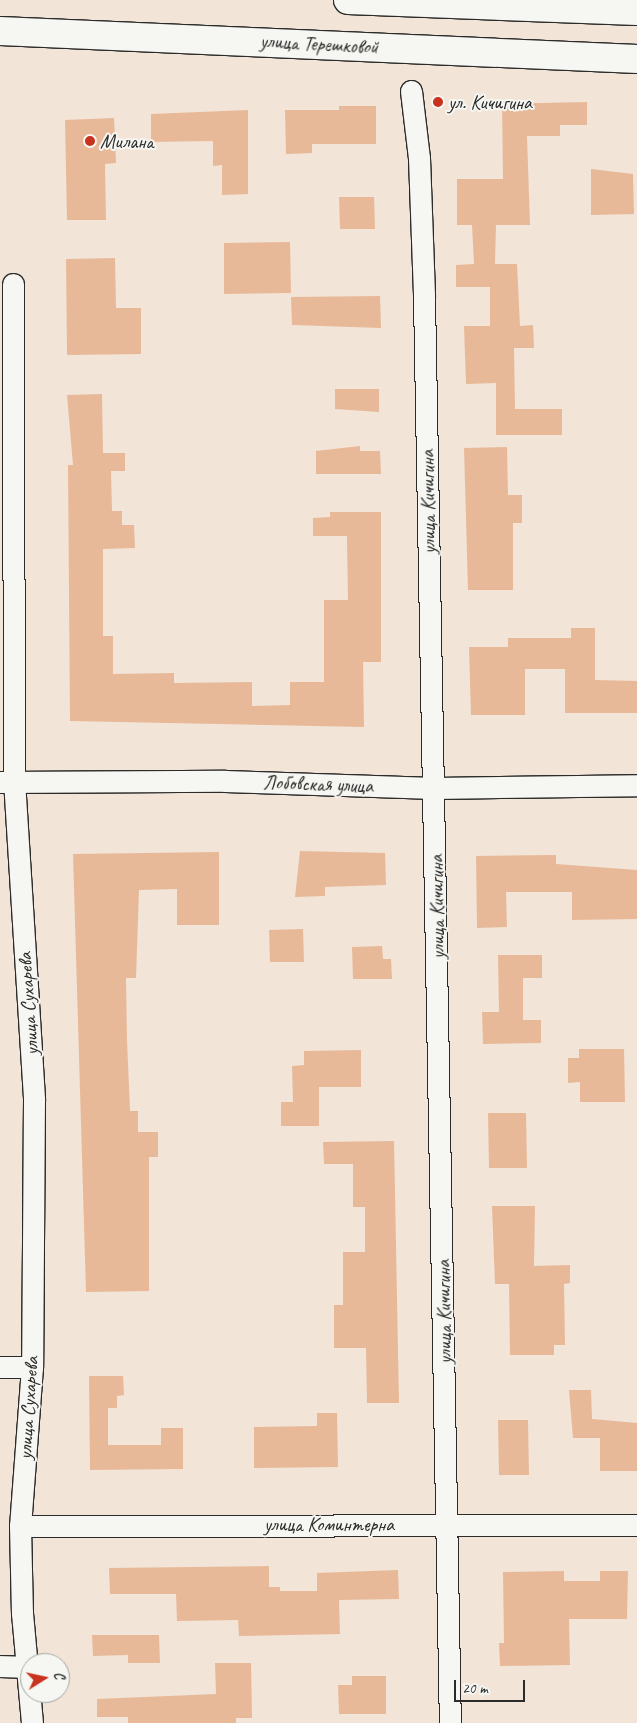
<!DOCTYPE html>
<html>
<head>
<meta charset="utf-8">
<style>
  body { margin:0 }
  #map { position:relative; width:637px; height:1723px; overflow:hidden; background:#f2e4d7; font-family:Caveat,sans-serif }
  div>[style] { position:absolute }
  .building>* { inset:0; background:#e8b998 }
  .roads { filter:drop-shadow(1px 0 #2b2b2b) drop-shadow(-1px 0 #2b2b2b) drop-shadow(0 1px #2b2b2b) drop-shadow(0 -1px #2b2b2b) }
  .minor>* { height:21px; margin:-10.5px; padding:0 10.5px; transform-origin:10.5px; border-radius:10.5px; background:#f6f6f2 }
  .primary>* { height:28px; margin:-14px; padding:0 14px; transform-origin:14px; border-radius:14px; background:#f6f6f2 }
  .dots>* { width:14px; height:14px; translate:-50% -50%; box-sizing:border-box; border:2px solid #f6f6f2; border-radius:50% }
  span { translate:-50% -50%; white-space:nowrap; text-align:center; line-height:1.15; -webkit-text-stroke:4px #f6f6f2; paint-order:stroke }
  .street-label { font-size:20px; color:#2b2b2b }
  .poi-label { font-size:20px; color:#2b2b2b }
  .left { translate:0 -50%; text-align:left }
  .north { position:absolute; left:20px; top:1653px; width:50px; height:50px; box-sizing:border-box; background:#f6f6f2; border:1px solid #a5a5a2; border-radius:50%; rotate:80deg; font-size:14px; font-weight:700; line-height:20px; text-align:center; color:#2b2b2b }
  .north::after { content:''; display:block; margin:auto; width:18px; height:22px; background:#c8321e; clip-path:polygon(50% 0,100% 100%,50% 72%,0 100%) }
  .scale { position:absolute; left:454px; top:1680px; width:71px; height:22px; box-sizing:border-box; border:2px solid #2b2b2b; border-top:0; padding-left:6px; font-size:15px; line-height:18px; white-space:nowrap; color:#2b2b2b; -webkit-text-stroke:4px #f6f6f2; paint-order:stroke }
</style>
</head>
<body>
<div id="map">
  <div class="building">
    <div style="clip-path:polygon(587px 102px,587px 125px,560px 125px,560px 136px,527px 136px,530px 225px,496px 225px,495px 264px,517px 264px,520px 326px,533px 325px,534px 348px,514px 348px,515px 409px,562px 409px,562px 435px,496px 435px,496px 383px,466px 384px,464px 326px,490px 326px,490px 287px,456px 287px,456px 265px,474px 264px,472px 225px,457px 225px,457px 179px,503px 179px,502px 104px)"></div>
    <div style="clip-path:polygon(339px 106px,376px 106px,376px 144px,312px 144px,312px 153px,286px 154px,285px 110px,339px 110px)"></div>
    <div style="clip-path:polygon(248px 110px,248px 194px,222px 195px,222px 165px,213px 166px,213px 141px,151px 142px,151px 114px)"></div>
    <div style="clip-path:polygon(114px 118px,116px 163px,105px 164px,106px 220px,67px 220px,65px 120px)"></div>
    <div style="clip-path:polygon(591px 169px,633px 174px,634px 214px,591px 215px)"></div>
    <div style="clip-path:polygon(339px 197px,374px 197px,375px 229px,340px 229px)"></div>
    <div style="clip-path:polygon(290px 242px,291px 293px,224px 294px,224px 243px)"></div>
    <div style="clip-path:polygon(115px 258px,116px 308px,141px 308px,141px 354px,67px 355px,66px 259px)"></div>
    <div style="clip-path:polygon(380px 296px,381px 328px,292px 325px,291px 297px)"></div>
    <div style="clip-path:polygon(335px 389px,379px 389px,379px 412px,335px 409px)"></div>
    <div style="clip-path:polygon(102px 394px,103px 453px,125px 453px,125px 471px,111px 471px,112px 511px,122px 511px,122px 525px,134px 525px,135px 548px,103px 549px,103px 636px,113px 636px,113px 674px,174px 673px,174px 683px,252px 682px,252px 706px,290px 705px,290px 682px,324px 682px,324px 600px,348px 600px,347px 536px,313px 536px,313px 518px,330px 517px,330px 512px,381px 512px,381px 662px,363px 662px,364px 727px,70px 721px,68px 465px,73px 465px,67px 395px)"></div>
    <div style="clip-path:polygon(360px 446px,360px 451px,380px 451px,381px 474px,316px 474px,316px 451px)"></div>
    <div style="clip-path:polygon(507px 447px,508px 495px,522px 495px,522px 523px,513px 523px,513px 590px,468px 590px,464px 448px)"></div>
    <div style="clip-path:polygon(571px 628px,595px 628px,595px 680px,637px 681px,637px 713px,565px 713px,565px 669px,525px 669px,525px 715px,471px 715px,469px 647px,508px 647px,508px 638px,571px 638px)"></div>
    <div style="clip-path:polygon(300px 851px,385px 853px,386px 885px,325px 887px,325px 896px,295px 897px)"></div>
    <div style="clip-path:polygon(219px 852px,219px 925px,177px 925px,177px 889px,139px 890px,136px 978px,126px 978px,127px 1040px,130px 1111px,138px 1111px,138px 1132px,158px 1132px,158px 1157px,149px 1157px,149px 1291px,86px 1292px,73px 854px)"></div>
    <div style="clip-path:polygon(556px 855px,556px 864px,637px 870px,637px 919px,572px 920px,572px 892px,506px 892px,507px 927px,477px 928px,476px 856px)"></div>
    <div style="clip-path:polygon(303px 929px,304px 962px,270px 962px,269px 930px)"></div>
    <div style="clip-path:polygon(382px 946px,383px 959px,391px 959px,392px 979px,353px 979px,352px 947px)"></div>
    <div style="clip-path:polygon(498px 955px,542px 955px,542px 978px,523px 978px,523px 1020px,541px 1020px,541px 1043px,483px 1044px,482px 1012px,499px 1012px)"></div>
    <div style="clip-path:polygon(579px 1049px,624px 1049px,625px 1102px,580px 1102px,580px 1082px,568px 1083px,568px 1058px,579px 1058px)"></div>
    <div style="clip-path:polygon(361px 1050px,361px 1087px,319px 1087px,319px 1126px,281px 1126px,281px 1102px,293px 1102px,292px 1066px,304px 1065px,304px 1051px)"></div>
    <div style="clip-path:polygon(488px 1113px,526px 1113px,527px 1168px,489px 1168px)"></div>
    <div style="clip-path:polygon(394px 1141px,399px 1403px,367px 1403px,366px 1348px,334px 1348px,334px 1305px,343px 1305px,343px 1252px,365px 1252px,365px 1207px,353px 1207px,353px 1164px,324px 1164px,323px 1142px)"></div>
    <div style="clip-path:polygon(492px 1206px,535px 1206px,534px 1266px,570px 1265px,570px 1283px,564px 1284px,565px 1345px,554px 1345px,554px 1355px,510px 1355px,509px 1284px,495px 1284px)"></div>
    <div style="clip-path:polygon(89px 1376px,123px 1376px,124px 1395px,117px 1396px,117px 1408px,108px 1408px,108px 1445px,161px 1445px,161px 1428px,183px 1428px,183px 1469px,90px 1470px)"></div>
    <div style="clip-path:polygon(569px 1390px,591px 1390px,592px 1419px,637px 1423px,637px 1471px,600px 1471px,600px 1438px,573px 1438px)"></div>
    <div style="clip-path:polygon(317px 1413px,337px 1413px,338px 1467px,254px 1468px,254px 1427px,317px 1426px)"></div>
    <div style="clip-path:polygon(498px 1420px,528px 1420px,529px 1475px,499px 1475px)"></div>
    <div style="clip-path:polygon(269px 1566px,269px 1587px,280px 1587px,280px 1591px,317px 1591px,317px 1573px,398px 1570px,399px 1599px,339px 1600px,340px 1634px,239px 1636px,238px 1620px,177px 1621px,176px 1594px,110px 1594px,109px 1568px)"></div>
    <div style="clip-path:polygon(564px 1571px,564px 1581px,600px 1581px,600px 1571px,628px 1571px,627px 1619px,569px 1619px,570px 1665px,500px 1666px,499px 1643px,504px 1643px,503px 1572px)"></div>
    <div style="clip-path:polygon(92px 1635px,159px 1635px,160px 1663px,128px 1663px,128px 1655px,93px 1656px)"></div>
    <div style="clip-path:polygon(215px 1663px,251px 1663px,252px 1718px,236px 1718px,236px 1723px,128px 1723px,128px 1717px,97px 1717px,97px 1699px,216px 1694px)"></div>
    <div style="clip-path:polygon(352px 1676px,386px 1676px,386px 1714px,339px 1714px,338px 1685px,352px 1685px)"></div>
  </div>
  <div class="roads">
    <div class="minor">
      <div style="left:411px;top:91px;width:67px;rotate:83.2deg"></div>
      <div style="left:419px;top:158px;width:139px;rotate:87.9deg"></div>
      <div style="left:424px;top:297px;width:1426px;rotate:88.96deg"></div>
      <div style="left:13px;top:284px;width:496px;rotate:89.9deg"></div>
      <div style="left:14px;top:780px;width:321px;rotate:86.4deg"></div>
      <div style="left:34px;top:1100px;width:267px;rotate:90.4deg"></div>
      <div style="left:32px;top:1367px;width:159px;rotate:94.3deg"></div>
      <div style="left:20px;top:1526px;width:87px;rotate:88.7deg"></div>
      <div style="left:22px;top:1613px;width:110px;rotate:84.8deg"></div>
      <div style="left:0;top:782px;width:225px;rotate:-0.3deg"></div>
      <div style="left:225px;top:781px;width:209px;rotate:1.9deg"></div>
      <div style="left:434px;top:788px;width:203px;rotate:-0.8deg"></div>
      <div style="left:0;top:1367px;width:32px"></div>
      <div style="left:20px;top:1526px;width:617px;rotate:-0.09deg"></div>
      <div style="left:0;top:1666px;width:28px;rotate:2deg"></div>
    </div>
    <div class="primary">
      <div style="left:348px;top:0;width:289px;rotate:2.2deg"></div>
      <div style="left:0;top:31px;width:638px;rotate:2.52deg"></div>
    </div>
  </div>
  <div class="dots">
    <div style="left:438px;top:102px;background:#c8321e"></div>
    <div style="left:90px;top:141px;background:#c8321e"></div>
  </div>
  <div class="street-label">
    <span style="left:319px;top:44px;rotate:3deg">улица Терешковой</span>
    <span style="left:428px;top:502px;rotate:-91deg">улица Кичигина</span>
    <span style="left:318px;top:784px;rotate:2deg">Лобовская улица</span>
    <span style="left:437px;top:907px;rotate:-91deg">улица Кичигина</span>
    <span style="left:28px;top:1004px;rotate:-94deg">улица Сухарева</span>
    <span style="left:444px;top:1312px;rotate:-91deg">улица Кичигина</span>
    <span style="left:28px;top:1408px;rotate:-86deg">улица Сухарева</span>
    <span style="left:329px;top:1524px">улица Коминтерна</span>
  </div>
  <div class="poi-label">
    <span class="left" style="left:448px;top:102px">ул. Кичигина</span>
    <span class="left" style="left:100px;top:141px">Милана</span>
  </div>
  <div class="north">С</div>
  <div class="scale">20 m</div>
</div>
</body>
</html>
